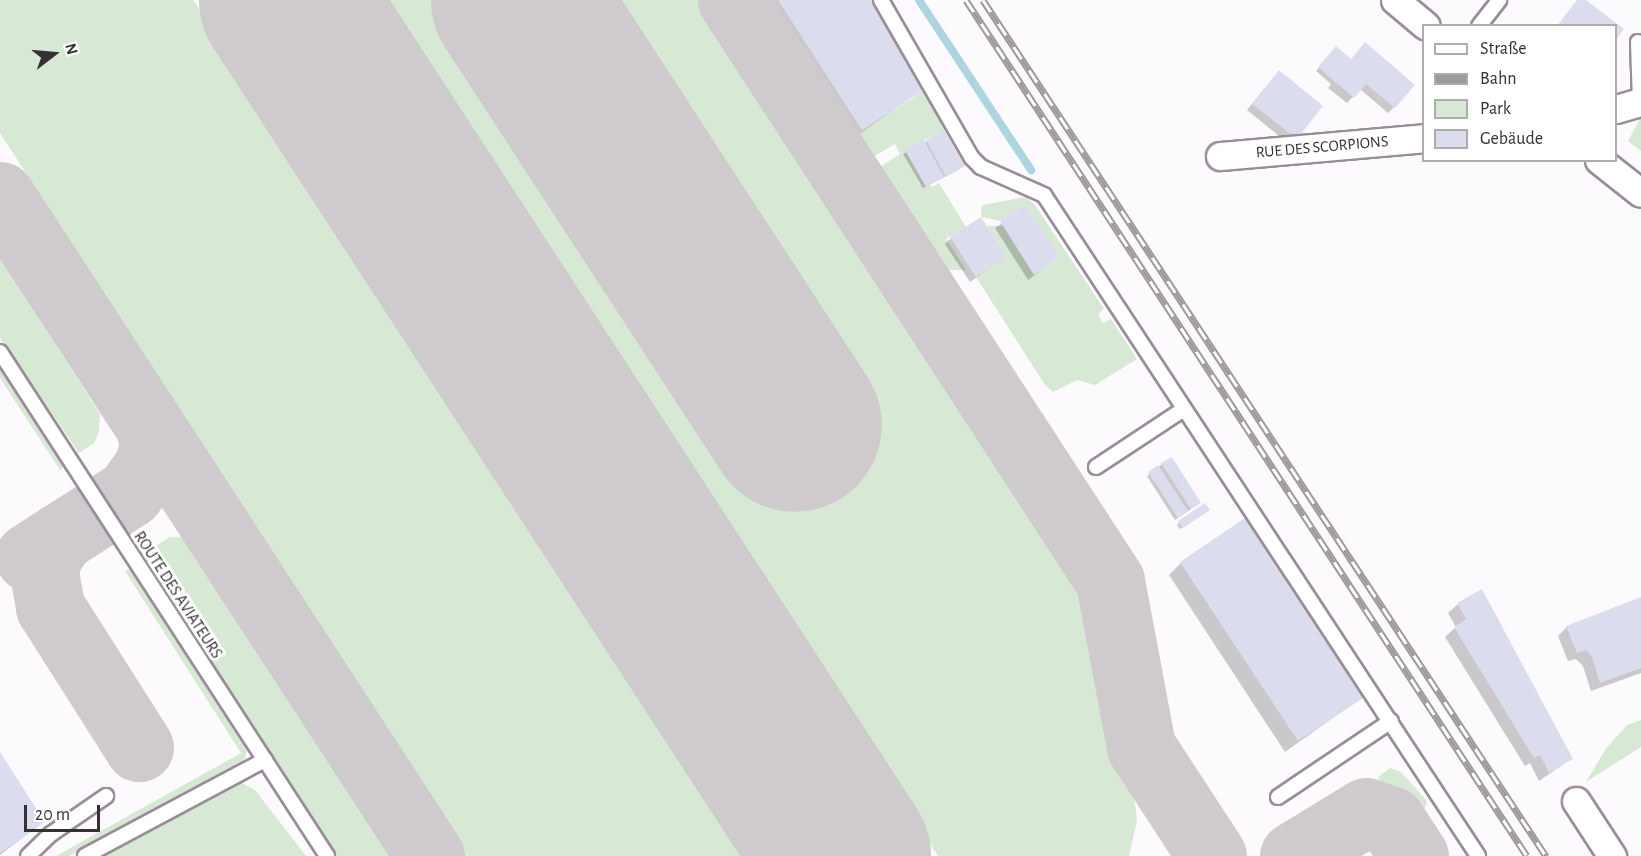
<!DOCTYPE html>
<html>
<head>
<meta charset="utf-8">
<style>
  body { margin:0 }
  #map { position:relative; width:1641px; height:856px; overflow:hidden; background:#fdfafd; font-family:"Alegreya Sans",sans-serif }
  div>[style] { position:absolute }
  .green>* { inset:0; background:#d7e8d4 }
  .shadow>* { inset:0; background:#0003 }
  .stream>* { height:8px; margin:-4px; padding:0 4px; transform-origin:4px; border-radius:4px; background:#add5e0 }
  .taxiway>* { height:69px; margin:-34.5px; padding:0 34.5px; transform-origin:34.5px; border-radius:34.5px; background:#cecacd }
  .runway>* { height:174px; margin:-87px; padding:0 87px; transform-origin:87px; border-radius:87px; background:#cecacd }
  .building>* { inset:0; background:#dcdcef }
  .roads { filter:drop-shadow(2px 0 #9a8c99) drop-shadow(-2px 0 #9a8c99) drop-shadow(0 2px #9a8c99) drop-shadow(0 -2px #9a8c99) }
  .service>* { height:14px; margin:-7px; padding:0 7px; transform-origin:7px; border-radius:7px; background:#fff }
  .minor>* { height:27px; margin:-13.5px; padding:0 13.5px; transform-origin:13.5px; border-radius:13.5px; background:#fff }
  .rail>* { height:7px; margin-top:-3.5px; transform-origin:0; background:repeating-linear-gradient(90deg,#fff 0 14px,#9e999d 0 28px); box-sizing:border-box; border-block:2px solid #9e999d }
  span { translate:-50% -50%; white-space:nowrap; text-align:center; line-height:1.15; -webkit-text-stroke:6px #fff; paint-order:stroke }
  .street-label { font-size:16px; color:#363035 }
  .legend { position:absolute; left:1422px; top:24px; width:195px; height:138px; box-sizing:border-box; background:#fff; border:2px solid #afacae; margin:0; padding:8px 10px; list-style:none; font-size:18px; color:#363035 }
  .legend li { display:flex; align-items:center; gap:12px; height:30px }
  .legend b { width:30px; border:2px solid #afacae }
  .north { position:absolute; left:24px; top:24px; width:60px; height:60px; -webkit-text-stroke:4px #fff; paint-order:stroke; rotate:74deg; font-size:16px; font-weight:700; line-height:24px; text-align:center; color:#363035 }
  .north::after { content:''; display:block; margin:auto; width:21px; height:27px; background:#363035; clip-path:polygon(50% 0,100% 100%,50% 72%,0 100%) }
  .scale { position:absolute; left:24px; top:805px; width:76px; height:27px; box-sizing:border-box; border:3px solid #363035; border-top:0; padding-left:8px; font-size:18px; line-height:21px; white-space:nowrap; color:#363035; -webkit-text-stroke:4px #fff; paint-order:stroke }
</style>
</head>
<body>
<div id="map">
  <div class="green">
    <div style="clip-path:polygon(0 0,193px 0,751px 856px,455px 856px,288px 598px,243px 508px,0 133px)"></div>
    <div style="clip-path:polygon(380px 0,713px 0,1093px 587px,1131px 770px,1137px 821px,1129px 856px,938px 856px)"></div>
    <div style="clip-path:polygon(924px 90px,944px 130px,906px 150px,932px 187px,939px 183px,966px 227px,946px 239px,966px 270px,948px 270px,880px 167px,900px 154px,895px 144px,873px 157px,859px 134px)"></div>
    <div style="clip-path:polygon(1641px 117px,1641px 151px,1628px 141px)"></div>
    <div style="clip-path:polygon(1026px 197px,1035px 205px,1104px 309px,1098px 314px,1103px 323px,1111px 319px,1137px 359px,1095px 385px,1077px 380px,1053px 392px,1045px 385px,976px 277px,1007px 257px,987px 226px,1003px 226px,1034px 274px,1059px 259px,1025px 205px,1000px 221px,981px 217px,982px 205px)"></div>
    <div style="clip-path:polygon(0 258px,100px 414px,99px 432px,94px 443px,79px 453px,0 338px)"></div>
    <div style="clip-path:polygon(0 367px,65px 466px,60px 470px,0 378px)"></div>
    <div style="clip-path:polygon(170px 537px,200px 538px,407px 856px,337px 856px,142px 555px)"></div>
    <div style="clip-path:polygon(130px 569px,247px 751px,245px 759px,69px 856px,56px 856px,241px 753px,125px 571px)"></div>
    <div style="clip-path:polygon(1641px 720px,1641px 747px,1586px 782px,1605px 750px,1627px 725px)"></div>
    <div style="clip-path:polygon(1390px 768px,1401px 772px,1427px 801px,1422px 816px,1403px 816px,1378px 777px)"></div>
    <div style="clip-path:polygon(240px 782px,255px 790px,306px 856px,98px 856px,226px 785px)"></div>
  </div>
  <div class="shadow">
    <div style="clip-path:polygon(759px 0,870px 0,926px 87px,850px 141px)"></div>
    <div style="clip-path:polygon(1336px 48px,1394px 107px,1388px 113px,1360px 89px,1347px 103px,1328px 88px,1331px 84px,1316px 71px)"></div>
    <div style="clip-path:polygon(1273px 78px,1321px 106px,1289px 144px,1247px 110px)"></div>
    <div style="clip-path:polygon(927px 141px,960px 169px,923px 188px,903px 154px)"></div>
    <div style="clip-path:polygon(1025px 207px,1058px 258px,1028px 280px,995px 228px)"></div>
    <div style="clip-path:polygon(951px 238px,1005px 257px,970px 282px,945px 244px)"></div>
    <div style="clip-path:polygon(1162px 464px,1197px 505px,1175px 520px,1147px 476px)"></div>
    <div style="clip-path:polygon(1205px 513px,1180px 529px,1177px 525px,1179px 522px)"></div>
    <div style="clip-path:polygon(1181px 563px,1361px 698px,1285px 752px,1169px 575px)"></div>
    <div style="clip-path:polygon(1641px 599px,1641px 673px,1591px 691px,1583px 666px,1576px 659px,1568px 661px,1558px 636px,1567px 627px)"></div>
    <div style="clip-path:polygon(1458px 604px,1571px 759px,1539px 781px,1530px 763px,1525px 766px,1445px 637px,1456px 627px,1448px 613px)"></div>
    <div style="clip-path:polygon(0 756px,43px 822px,0 855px)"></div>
  </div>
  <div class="stream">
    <div style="left:919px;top:0;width:204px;rotate:56.6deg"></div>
  </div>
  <div class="taxiway">
    <div style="left:732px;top:0;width:693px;rotate:56.95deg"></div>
    <div style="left:1110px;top:581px;width:169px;rotate:79.4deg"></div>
    <div style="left:1141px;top:747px;width:130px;rotate:56.9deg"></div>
    <div style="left:0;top:196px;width:788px;rotate:56.92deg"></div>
    <div style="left:60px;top:537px;width:24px;rotate:123deg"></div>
    <div style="left:47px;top:557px;width:15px;rotate:101deg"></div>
    <div style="left:44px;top:572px;width:36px;rotate:80deg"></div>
    <div style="left:50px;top:607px;width:166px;rotate:57.6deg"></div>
    <div style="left:29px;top:557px;width:119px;rotate:-32.6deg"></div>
    <div style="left:129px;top:493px;width:32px;rotate:-54deg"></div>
    <div style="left:148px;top:467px;width:22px;rotate:-74deg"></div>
    <div style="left:154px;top:446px;width:19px;rotate:-102deg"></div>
    <div style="left:1294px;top:856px;width:84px;rotate:-31.4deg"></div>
    <div style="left:1366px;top:812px;width:27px;rotate:20deg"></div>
    <div style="left:1391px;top:821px;width:42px;rotate:56.7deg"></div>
  </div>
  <div class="runway">
    <div style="left:286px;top:0;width:1022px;rotate:56.9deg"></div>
    <div style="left:518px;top:0;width:507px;rotate:56.91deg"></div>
  </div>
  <div class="building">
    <div style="clip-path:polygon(778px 0,872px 0,928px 87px,862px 130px)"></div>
    <div style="clip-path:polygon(1577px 0,1586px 0,1624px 29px,1616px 40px,1616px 26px,1557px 26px)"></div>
    <div style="clip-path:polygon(1365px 42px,1415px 85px,1395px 108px,1366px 84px,1354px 98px,1318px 67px,1336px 46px,1351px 59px)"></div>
    <div style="clip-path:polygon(1279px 70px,1323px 106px,1297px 139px,1252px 104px)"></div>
    <div style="clip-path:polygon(944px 130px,965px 166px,946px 177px,926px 140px)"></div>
    <div style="clip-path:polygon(924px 140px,944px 177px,926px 187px,905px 150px)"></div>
    <div style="clip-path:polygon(1025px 205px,1060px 258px,1034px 275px,1000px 221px)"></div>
    <div style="clip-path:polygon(981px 217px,1007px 257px,976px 277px,950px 237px)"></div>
    <div style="clip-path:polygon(1172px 457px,1201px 503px,1191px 509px,1161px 463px)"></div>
    <div style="clip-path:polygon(1158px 465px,1188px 511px,1178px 518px,1148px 472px)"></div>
    <div style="clip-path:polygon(1205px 503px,1210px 510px,1183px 528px,1178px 521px)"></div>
    <div style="clip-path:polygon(1245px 518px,1363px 698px,1298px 741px,1180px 562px)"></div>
    <div style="clip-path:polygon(1482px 589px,1573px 759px,1549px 773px,1540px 755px,1534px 758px,1454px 627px,1466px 619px,1457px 603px)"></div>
    <div style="clip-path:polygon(1641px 597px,1641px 668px,1600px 683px,1592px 657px,1586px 650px,1577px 653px,1566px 626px)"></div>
    <div style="clip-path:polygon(0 752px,45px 822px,0 853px)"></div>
  </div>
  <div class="roads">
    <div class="service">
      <div style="left:881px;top:0;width:182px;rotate:60.1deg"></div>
      <div style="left:972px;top:158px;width:13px;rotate:45deg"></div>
      <div style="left:981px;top:167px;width:69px;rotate:24deg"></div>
      <div style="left:1044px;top:195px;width:791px;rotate:56.71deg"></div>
      <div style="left:1479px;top:26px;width:33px;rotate:-52deg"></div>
      <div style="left:1638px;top:42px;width:61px;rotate:88.1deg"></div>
      <div style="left:0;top:352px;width:601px;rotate:57.02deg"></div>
      <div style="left:1096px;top:467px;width:105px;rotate:-33.4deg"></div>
      <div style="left:1278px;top:797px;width:136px;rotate:-33.9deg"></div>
      <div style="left:28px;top:856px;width:32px;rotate:-44deg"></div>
      <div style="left:51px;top:834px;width:67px;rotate:-34.6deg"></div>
      <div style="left:85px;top:856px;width:204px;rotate:-28.1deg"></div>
    </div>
    <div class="minor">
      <div style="left:1395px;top:0;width:40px;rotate:40deg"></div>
      <div style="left:1616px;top:109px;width:26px;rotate:-16deg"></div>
      <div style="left:1220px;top:156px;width:205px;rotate:-5deg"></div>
      <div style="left:1599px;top:160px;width:53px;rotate:38.2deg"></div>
      <div style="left:1576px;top:801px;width:66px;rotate:56.8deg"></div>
    </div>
  </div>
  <div class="rail">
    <div style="left:966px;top:0;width:1023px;rotate:56.76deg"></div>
    <div style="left:983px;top:0;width:1025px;rotate:56.67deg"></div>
  </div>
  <div class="street-label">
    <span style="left:1322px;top:147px;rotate:-5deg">RUE DES SCORPIONS</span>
    <span style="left:178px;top:595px;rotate:57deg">ROUTE DES AVIATEURS</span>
  </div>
  <ul class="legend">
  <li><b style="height:8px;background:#fff"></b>Straße</li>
  <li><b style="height:8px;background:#9e999d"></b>Bahn</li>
  <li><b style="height:16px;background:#d7e8d4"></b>Park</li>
  <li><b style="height:16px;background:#dcdcef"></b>Gebäude</li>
  </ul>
  <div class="north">N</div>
  <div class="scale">20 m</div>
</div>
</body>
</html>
